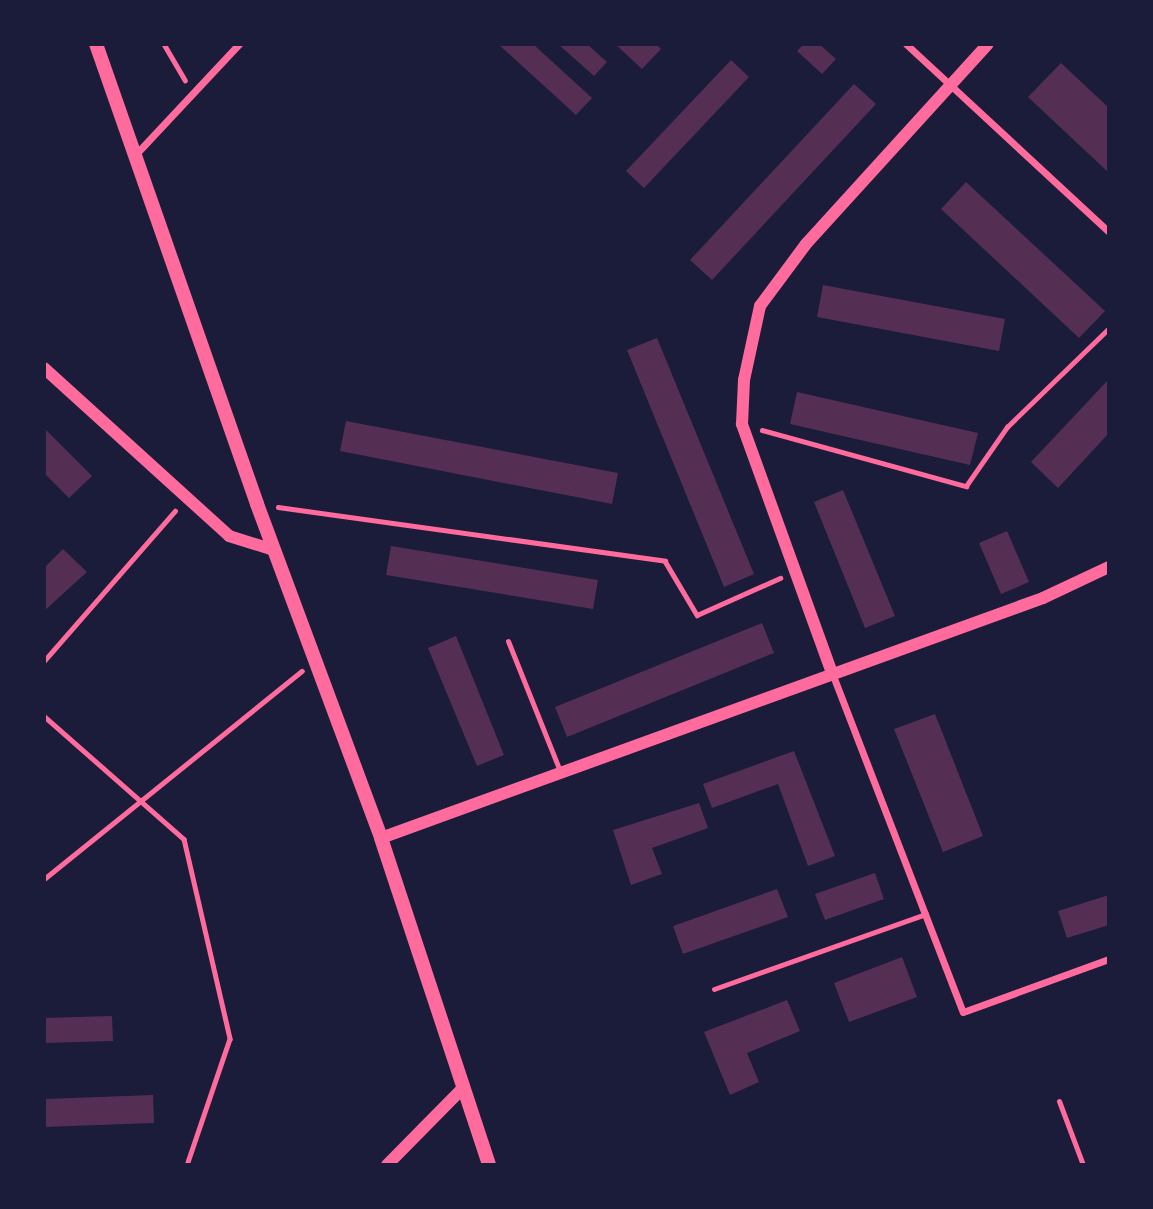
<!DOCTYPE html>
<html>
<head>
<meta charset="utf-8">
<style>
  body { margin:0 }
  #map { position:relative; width:1153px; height:1209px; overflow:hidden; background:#1b1b3a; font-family:"Nunito Sans",sans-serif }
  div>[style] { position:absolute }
  .building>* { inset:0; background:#542f53 }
  .path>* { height:4.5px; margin:-2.25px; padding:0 2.25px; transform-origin:2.25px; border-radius:2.25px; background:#ff6b9d }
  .service>* { height:5px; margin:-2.5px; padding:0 2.5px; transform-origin:2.5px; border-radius:2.5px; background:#ff6b9d }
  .minor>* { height:7px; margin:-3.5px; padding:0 3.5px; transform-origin:3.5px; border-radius:3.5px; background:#ff6b9d }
  .tertiary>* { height:12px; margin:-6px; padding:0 6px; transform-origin:6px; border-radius:6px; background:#ff6b9d }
  .secondary>* { height:14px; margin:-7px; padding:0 7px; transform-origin:7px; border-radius:7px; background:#ff6b9d }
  span { translate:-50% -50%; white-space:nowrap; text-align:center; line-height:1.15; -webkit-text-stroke:6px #1b1b3a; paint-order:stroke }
  .frame { position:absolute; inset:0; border:46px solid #1b1b3a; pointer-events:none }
</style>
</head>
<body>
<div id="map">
  <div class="building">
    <div style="clip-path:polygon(498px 44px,533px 44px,592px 98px,576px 115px)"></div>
    <div style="clip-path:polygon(558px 44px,587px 44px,607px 62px,594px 76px)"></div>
    <div style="clip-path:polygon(615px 44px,656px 44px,661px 49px,642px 69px)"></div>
    <div style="clip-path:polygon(804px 44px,819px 44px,836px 59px,822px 74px,797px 51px)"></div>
    <div style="clip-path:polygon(731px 60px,749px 77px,644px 188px,626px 171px)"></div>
    <div style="clip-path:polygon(1061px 63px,1109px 108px,1109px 173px,1028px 97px)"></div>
    <div style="clip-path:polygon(854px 84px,876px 104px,712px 280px,690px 260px)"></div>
    <div style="clip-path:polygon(966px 182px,1105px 311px,1079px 338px,941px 209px)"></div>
    <div style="clip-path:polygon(823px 285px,1005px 319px,999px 351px,817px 317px)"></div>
    <div style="clip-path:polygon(657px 338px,754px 574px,724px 587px,627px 350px)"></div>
    <div style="clip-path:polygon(1109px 379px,1109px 433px,1058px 488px,1031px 462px)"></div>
    <div style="clip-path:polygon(797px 392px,978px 433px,970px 465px,790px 424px)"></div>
    <div style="clip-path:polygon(346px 421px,618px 473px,612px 504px,340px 451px)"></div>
    <div style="clip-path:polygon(44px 428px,92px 476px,69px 498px,44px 473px)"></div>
    <div style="clip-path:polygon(843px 490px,895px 616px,865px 628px,814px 502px)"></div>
    <div style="clip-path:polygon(1007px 531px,1029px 582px,1001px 594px,979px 543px)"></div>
    <div style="clip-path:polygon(391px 546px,598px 580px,593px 609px,386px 575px)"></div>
    <div style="clip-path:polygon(63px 549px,87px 572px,44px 611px,44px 568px)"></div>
    <div style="clip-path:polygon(762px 623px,774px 653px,567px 737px,555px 707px)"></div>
    <div style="clip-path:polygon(456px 636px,504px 755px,477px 766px,428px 648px)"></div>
    <div style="clip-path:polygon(935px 714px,983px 836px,943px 852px,894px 729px)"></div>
    <div style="clip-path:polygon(794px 751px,835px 856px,808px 866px,778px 784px,712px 808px,703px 784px)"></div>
    <div style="clip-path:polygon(699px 803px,708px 828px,652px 848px,662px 874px,631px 885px,613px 830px)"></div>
    <div style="clip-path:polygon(875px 873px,884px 899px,825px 920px,815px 894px)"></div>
    <div style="clip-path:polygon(777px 889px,788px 917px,683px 954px,673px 926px)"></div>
    <div style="clip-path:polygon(1109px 895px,1109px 925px,1067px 938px,1058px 911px)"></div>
    <div style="clip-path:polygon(902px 957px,917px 997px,849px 1022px,834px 983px)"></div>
    <div style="clip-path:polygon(787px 1000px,800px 1031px,747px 1053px,759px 1082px,730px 1095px,704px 1032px)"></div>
    <div style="clip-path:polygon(112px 1016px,113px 1041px,44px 1043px,44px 1018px)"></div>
    <div style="clip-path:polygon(153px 1095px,154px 1123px,44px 1127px,44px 1099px)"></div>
  </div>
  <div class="path">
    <div style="left:164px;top:44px;width:42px;rotate:59.7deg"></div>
    <div style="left:762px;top:430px;width:212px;rotate:15.4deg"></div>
    <div style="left:966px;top:486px;width:72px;rotate:-55.2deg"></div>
    <div style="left:1007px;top:427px;width:142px;rotate:-44.1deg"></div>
    <div style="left:278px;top:507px;width:391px;rotate:7.9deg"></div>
    <div style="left:665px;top:561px;width:63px;rotate:59.3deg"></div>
    <div style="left:697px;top:615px;width:91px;rotate:-24deg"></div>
    <div style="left:44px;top:661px;width:199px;rotate:-48.9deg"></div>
    <div style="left:44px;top:716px;width:186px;rotate:41.3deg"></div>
    <div style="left:184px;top:839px;width:205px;rotate:77deg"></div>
    <div style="left:230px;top:1039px;width:133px;rotate:108.8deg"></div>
    <div style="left:44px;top:879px;width:331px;rotate:-38.9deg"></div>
  </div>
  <div class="service">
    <div style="left:508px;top:641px;width:140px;rotate:68.2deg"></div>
    <div style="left:714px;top:989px;width:225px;rotate:-19.5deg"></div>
    <div style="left:1059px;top:1101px;width:68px;rotate:69.4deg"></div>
  </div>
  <div class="minor">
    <div style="left:906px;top:44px;width:277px;rotate:42.8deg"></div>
    <div style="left:136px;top:154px;width:151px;rotate:-46.9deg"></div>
    <div style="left:832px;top:673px;width:363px;rotate:68.9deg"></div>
    <div style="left:963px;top:1012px;width:155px;rotate:-20deg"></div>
  </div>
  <div class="tertiary">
    <div style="left:44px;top:368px;width:250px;rotate:42.2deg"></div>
    <div style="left:229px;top:536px;width:47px;rotate:17.3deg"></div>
    <div style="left:832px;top:673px;width:265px;rotate:-109.9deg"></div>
    <div style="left:742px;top:424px;width:44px;rotate:-87.4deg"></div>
    <div style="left:744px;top:380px;width:76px;rotate:-77.8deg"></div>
    <div style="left:760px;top:306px;width:77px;rotate:-53.4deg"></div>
    <div style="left:806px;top:244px;width:270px;rotate:-47.7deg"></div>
    <div style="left:381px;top:838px;width:704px;rotate:-19.93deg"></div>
    <div style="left:1043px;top:598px;width:73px;rotate:-25.2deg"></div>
    <div style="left:387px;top:1165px;width:105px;rotate:-45.4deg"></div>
  </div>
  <div class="secondary">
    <div style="left:96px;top:44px;width:487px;rotate:70.7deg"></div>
    <div style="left:257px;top:504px;width:356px;rotate:69.6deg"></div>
    <div style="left:381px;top:838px;width:344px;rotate:71.7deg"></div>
  </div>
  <div class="frame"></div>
</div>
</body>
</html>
